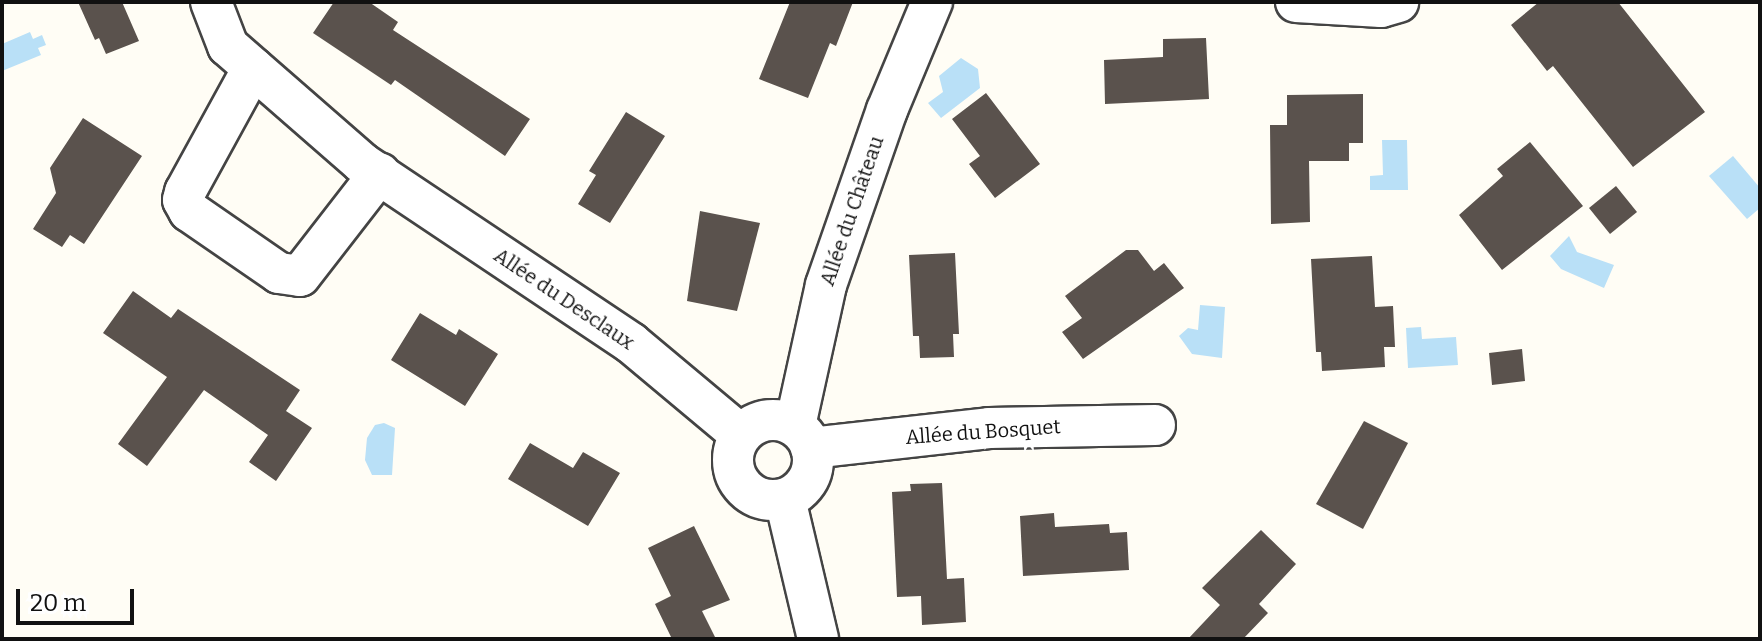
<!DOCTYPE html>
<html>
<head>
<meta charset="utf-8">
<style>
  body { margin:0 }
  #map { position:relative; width:1762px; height:641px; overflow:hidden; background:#fffdf5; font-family:Bitter,serif }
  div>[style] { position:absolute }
  .water>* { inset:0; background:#b9e0f7 }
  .building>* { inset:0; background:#5a524d }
  .roads { filter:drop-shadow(2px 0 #444) drop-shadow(-2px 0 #444) drop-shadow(0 2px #444) drop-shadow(0 -2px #444) }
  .minor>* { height:40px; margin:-20px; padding:0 20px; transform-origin:20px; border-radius:20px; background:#fff }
  .minor>.ring { margin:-20px; padding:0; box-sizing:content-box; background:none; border:40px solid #fff; border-radius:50% }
  span { translate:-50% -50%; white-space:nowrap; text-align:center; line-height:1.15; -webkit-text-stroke:8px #fff; paint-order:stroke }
  .street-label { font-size:20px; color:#111 }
  .frame { position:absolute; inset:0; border:4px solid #111; pointer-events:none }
  .scale { position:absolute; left:16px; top:589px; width:118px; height:36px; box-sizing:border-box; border:4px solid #111; border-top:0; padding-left:10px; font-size:24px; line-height:28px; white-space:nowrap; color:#111; -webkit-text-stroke:6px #fff; paint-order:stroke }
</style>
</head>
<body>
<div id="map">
  <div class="water">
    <div style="clip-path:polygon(30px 32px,33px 39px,42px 35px,46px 45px,38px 48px,41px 55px,2px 71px,2px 44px)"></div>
    <div style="clip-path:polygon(961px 58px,978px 69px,980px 88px,941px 118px,928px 103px,943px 92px,939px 76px)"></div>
    <div style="clip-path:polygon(1382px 140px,1407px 140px,1408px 190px,1370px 190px,1370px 176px,1383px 175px)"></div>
    <div style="clip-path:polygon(1733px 156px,1760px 188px,1760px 208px,1747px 219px,1709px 176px)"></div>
    <div style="clip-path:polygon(1569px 236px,1577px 252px,1614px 265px,1604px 288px,1561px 269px,1550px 256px)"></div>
    <div style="clip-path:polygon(1200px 305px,1225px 307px,1222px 358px,1192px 354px,1179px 336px,1188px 328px,1198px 330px)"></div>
    <div style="clip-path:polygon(1421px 327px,1422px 339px,1456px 337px,1458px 365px,1408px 368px,1406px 328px)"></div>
    <div style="clip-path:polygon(384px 423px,395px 428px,392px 475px,372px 475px,365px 460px,367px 438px,375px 425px)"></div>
  </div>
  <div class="building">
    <div style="clip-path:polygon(78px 2px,122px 2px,139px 41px,106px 54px,99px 38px,95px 40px)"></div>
    <div style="clip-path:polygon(334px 2px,369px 2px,398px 22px,393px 30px,530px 119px,505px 156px,395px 80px,391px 85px,313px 33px)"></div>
    <div style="clip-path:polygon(790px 2px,853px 2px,836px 46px,830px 43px,808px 98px,759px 79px)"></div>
    <div style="clip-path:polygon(1539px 2px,1618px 2px,1705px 112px,1633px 167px,1553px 66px,1547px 71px,1511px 25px)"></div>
    <div style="clip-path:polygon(1206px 38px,1209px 99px,1105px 104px,1104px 60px,1163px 57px,1163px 39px)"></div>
    <div style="clip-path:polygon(986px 93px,1040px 164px,995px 198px,969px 164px,980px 156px,952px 119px)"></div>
    <div style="clip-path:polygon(1363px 94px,1363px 143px,1349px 143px,1349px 161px,1309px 161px,1310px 222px,1271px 224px,1270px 125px,1287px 125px,1287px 95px)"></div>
    <div style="clip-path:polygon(626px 112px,665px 136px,610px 223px,578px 204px,596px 175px,589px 171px)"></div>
    <div style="clip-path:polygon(83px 118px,142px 156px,84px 244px,70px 235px,62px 247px,33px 229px,56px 193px,50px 168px)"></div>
    <div style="clip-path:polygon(1530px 142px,1583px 206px,1502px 270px,1459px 215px,1503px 176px,1497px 169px)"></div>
    <div style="clip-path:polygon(1616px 186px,1637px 212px,1610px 234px,1589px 208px)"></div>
    <div style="clip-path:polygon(700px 211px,760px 223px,737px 311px,687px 301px)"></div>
    <div style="clip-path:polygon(1126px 250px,1138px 250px,1154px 271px,1164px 263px,1184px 288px,1083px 359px,1062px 332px,1082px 318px,1065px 296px)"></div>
    <div style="clip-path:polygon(955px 253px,959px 334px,953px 334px,954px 357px,920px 358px,919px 336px,913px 336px,909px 255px)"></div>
    <div style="clip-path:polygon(1372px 256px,1375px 307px,1393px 306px,1395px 347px,1384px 347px,1385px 367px,1322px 371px,1321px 352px,1316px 352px,1311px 259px)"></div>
    <div style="clip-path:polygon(133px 291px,171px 318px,178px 309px,300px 390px,286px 411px,312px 428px,276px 481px,249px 462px,268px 435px,204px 390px,147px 466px,118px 444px,167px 377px,103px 333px)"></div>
    <div style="clip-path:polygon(420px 313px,456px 335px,459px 329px,498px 354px,465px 406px,391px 360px)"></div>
    <div style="clip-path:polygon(1522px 349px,1525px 381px,1492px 385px,1489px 353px)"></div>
    <div style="clip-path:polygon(1364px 421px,1408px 443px,1363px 529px,1316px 504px)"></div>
    <div style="clip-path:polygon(530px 443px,573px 468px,583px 452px,620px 473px,588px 526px,508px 479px)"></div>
    <div style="clip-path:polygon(942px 483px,947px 579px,964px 578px,966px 622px,922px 625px,921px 596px,897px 597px,892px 492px,911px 491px,910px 484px)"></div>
    <div style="clip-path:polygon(1054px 513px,1055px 527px,1109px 524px,1110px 533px,1127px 532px,1129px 570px,1023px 576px,1020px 516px)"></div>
    <div style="clip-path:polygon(694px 526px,730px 600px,702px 611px,716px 639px,672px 639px,655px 604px,671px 596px,648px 548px)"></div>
    <div style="clip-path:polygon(1261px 530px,1296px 564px,1259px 604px,1268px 613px,1243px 639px,1188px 639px,1220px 605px,1202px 588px)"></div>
  </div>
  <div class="roads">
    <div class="minor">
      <div style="left:211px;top:2px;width:47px;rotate:68.9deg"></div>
      <div style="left:228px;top:46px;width:178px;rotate:41.1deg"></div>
      <div style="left:362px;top:163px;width:324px;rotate:33.8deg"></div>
      <div style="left:631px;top:343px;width:143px;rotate:39.9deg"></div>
      <div style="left:1296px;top:2px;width:85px;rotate:3.4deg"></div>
      <div style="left:1381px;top:7px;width:18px;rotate:-16deg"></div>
      <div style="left:253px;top:68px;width:141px;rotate:118.7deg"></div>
      <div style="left:185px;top:192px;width:8px;rotate:104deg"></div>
      <div style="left:183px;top:200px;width:13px;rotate:61deg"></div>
      <div style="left:189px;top:211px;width:109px;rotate:34.6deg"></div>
      <div style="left:279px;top:273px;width:21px;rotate:8deg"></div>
      <div style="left:300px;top:276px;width:130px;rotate:-52.2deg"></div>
      <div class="ring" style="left:733px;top:420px;width:40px;height:40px"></div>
      <div style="left:795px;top:426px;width:144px;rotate:-77.6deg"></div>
      <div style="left:826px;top:285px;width:185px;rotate:-70.8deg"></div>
      <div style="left:887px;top:110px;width:117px;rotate:-67.4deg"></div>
      <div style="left:811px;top:448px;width:179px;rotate:-6.4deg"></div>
      <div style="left:989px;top:428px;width:166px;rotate:-1deg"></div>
      <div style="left:785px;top:499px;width:144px;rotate:76.7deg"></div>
    </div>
  </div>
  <div class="street-label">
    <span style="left:852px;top:211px;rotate:-71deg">Allée du Château</span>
    <span style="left:564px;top:299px;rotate:34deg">Allée du Desclaux</span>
    <span style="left:983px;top:432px;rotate:-4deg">Allée du Bosquet</span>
  </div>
  <div class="frame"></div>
  <div class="scale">20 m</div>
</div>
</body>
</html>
